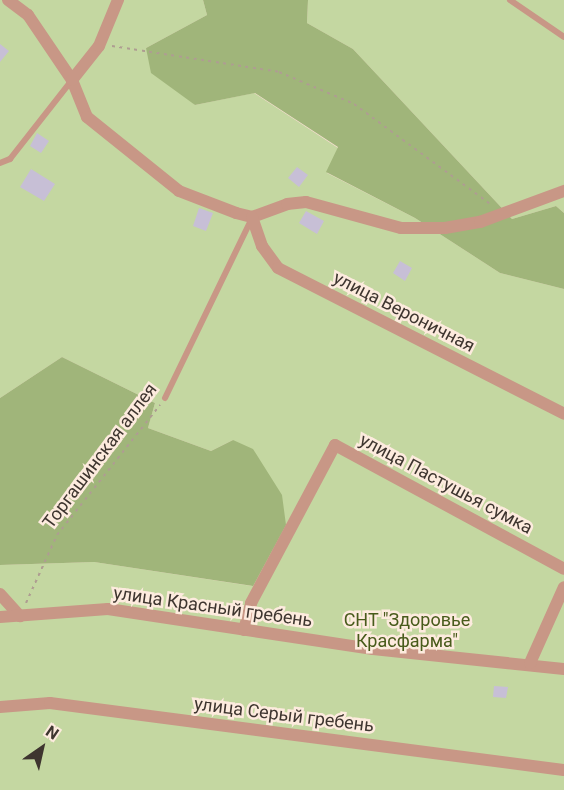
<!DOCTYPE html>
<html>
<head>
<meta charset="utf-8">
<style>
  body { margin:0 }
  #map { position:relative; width:564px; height:790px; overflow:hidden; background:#f3ddcd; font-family:Roboto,sans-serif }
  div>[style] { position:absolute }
  .green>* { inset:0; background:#c4d7a1 }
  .forest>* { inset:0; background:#a0b57a }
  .building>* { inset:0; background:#c7bfd6 }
  .path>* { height:2px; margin-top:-1px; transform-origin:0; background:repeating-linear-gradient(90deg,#ae9d91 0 3px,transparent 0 7.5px) }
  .service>* { height:6px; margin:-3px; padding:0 3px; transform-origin:3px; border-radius:3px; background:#c89786 }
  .minor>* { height:12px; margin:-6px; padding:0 6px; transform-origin:6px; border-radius:6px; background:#c89786 }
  span { translate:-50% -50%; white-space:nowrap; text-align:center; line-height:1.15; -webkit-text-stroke:5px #fdebde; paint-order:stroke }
  .street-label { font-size:18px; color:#3e352f }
  .park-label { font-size:18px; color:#485b1b }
  .north { position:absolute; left:12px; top:718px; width:60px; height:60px; -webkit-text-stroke:4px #fdebde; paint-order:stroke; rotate:34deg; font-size:16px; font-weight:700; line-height:24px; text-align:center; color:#3e352f }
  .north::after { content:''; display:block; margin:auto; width:21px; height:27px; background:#3e352f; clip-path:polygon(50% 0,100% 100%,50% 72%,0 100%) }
</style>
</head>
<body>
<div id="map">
  <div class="green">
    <div style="clip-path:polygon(0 0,203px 0,207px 15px,146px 48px,195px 105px,254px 93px,338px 148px,327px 173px,415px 218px,500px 273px,564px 289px,564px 790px,0 790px,0 565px,94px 562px,252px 586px,233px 440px,211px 451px,148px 428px,155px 403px,62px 357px,0 398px)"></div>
    <div style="clip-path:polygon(308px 0,564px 0,564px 213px,556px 206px,512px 219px,353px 49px,307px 23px)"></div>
  </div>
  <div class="forest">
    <div style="clip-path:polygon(203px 0,308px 0,307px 23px,353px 49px,512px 219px,556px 206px,564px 213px,564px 289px,500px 273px,415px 218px,326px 172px,338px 147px,255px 93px,195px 105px,151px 73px,146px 48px,207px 15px)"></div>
    <div style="clip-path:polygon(62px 357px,155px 403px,148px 428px,211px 451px,233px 440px,253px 449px,282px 495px,286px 525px,253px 586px,94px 562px,0 565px,0 398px)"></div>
  </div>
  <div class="building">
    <div style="clip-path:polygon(0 44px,9px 51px,0 62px)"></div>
    <div style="clip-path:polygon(37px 133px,49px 141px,41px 153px,30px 146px)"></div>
    <div style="clip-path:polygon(297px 167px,308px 175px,299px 187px,288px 178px)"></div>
    <div style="clip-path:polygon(31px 169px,55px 184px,44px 201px,20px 187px)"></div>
    <div style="clip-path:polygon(199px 208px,213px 213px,206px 231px,193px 226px)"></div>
    <div style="clip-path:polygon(306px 211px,324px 221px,317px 234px,299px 223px)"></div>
    <div style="clip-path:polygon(400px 261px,412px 268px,405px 281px,393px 273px)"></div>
    <div style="clip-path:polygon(494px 686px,508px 687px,506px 698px,493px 697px)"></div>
  </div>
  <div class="path">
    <div style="left:112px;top:46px;width:169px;rotate:8.8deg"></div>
    <div style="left:279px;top:72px;width:82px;rotate:23.1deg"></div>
    <div style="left:354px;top:104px;width:169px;rotate:36.3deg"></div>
    <div style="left:26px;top:603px;width:75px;rotate:-65.5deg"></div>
    <div style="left:57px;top:535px;width:166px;rotate:-51.6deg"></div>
  </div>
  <div class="service">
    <div style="left:510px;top:0;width:65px;rotate:34.4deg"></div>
    <div style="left:0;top:163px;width:11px;rotate:-22deg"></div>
    <div style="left:10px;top:159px;width:100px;rotate:-51.9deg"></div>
    <div style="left:165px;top:398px;width:198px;rotate:-64.2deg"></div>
  </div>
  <div class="minor">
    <div style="left:8px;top:0;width:25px;rotate:37deg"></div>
    <div style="left:28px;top:15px;width:78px;rotate:55.9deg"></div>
    <div style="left:72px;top:80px;width:40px;rotate:68deg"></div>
    <div style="left:87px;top:117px;width:118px;rotate:38.8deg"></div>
    <div style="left:179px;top:191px;width:61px;rotate:21.1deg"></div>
    <div style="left:236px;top:213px;width:16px;rotate:14deg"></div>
    <div style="left:252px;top:217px;width:37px;rotate:-20deg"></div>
    <div style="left:287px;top:204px;width:19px;rotate:-6deg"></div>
    <div style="left:306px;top:202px;width:98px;rotate:15.3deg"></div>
    <div style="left:401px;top:228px;width:44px"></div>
    <div style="left:445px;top:228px;width:36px;rotate:-10deg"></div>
    <div style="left:480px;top:222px;width:90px;rotate:-20.3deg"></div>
    <div style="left:72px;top:80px;width:43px;rotate:-51.5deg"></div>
    <div style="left:99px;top:46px;width:50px;rotate:-67.6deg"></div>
    <div style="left:252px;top:217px;width:31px;rotate:71deg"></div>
    <div style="left:262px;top:246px;width:27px;rotate:54deg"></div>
    <div style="left:278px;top:268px;width:321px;rotate:27deg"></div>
    <div style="left:0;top:594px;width:30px;rotate:48deg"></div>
    <div style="left:0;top:617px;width:108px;rotate:-4.2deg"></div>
    <div style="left:108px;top:609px;width:268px;rotate:8.6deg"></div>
    <div style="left:373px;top:649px;width:192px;rotate:6deg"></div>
    <div style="left:244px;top:630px;width:28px;rotate:-75deg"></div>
    <div style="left:251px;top:603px;width:179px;rotate:-62deg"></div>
    <div style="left:335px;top:445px;width:260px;rotate:28.4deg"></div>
    <div style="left:530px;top:663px;width:83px;rotate:-65.9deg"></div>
    <div style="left:0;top:707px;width:50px;rotate:-4.6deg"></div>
    <div style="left:50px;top:703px;width:518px;rotate:7.43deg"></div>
  </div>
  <div class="street-label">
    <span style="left:404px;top:312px;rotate:27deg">улица Вероничная</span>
    <span style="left:100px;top:456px;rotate:-53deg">Торгашинская аллея</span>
    <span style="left:446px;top:484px;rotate:28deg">улица Пастушья сумка</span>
    <span style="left:213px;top:607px;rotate:8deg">улица Красный гребень</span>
    <span style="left:284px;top:715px;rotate:7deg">улица Серый гребень</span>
  </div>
  <div class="park-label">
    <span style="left:407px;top:631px">СНТ "Здоровье<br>Красфарма"</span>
  </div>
  <div class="north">N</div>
</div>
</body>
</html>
